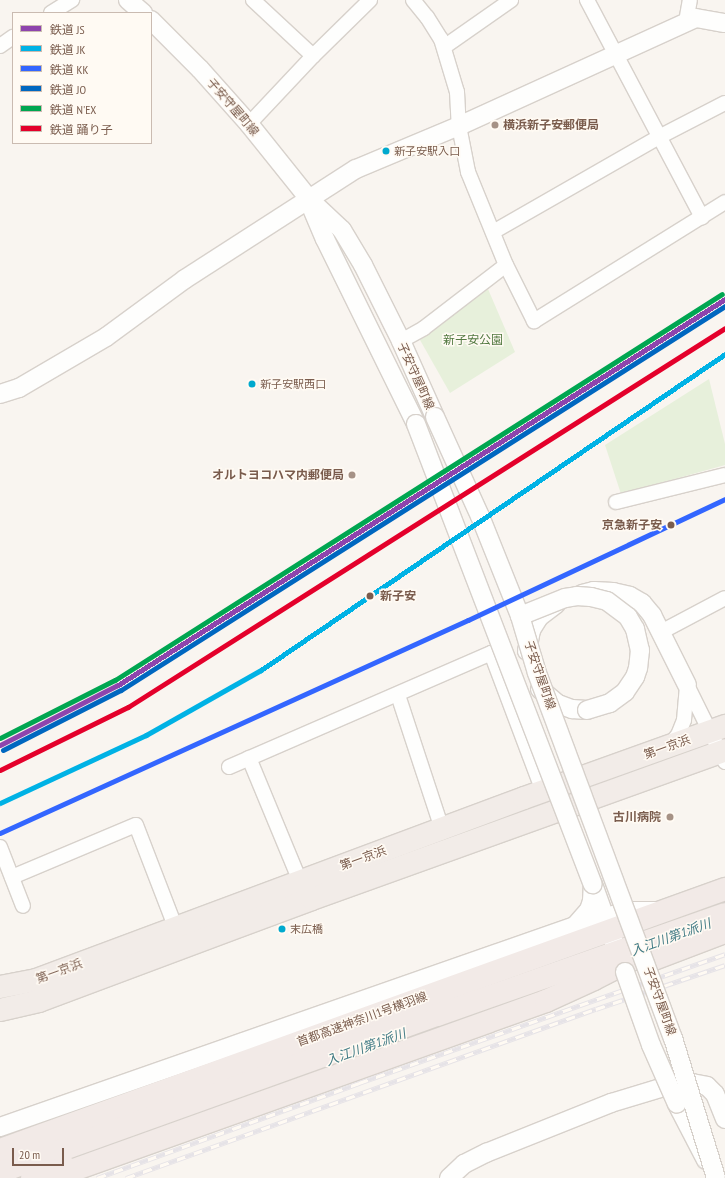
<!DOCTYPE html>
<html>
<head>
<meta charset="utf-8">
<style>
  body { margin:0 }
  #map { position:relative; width:725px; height:1178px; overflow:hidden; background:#f9f5f0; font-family:"PT Sans Narrow","Noto Sans JP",sans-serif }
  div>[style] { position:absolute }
  .green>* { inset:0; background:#e7f0db }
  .roads { filter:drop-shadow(1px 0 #d7d1cb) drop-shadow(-1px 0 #d7d1cb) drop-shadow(0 1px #d7d1cb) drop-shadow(0 -1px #d7d1cb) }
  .minor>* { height:14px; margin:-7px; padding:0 7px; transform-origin:7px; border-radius:7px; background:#fefefd }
  .tertiary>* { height:18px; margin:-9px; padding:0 9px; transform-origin:9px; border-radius:9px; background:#fefefd }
  .trunk>* { height:22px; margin:-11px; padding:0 11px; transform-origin:11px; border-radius:11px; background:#f2ece8 }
  .motorway>* { height:22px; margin:-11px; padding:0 11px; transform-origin:11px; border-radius:11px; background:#f2eae7 }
  .rail>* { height:4.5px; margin-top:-2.25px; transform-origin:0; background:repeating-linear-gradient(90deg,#fffaf3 0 9px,#e6e3e7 0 18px); box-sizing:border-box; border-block:1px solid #e6e3e7 }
  .bridges { filter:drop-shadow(1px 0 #d7d1cb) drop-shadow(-1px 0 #d7d1cb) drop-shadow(0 1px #d7d1cb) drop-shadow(0 -1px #d7d1cb) }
  .tertiary-bridge>* { height:18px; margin:-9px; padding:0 9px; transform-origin:9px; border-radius:9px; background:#fefefd }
  .rail-1>* { height:5px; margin:-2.5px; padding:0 2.5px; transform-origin:2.5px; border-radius:2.5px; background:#8e44ad }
  .rail-2>* { height:5px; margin:-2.5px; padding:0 2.5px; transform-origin:2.5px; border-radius:2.5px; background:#00b2e5 }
  .rail-3>* { height:5px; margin:-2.5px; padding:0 2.5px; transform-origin:2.5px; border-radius:2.5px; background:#36f }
  .rail-4>* { height:5px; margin:-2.5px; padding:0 2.5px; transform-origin:2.5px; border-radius:2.5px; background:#0067c0 }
  .rail-5>* { height:5px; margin:-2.5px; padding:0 2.5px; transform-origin:2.5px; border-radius:2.5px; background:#00a651 }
  .rail-6>* { height:5px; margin:-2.5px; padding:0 2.5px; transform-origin:2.5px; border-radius:2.5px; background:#e4002b }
  .dots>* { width:11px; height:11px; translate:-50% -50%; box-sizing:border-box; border:2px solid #fffaf3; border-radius:50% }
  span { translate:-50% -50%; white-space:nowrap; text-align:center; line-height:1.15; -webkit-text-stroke:3px #fffaf3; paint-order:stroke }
  .bus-label { font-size:11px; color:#7a5c4d }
  .left { translate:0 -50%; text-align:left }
  .street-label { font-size:12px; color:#7a5c4d }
  .poi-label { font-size:12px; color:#7a5c4d; font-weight:700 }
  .right { translate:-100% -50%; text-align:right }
  .park-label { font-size:12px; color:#537a41 }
  .stop-label { font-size:12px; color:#7a5c4d; font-weight:700 }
  .water-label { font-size:13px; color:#437c86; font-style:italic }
  .legend { position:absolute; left:12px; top:12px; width:140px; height:132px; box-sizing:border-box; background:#fffaf3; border:1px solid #cabbb1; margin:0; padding:5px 7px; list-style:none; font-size:12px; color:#7a5c4d }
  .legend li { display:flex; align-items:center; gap:8px; height:20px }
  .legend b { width:20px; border:1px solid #cabbb1 }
  .scale { position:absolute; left:12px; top:1148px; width:52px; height:18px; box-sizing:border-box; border:2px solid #7a5c4d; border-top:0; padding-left:5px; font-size:12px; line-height:14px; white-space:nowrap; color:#7a5c4d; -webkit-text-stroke:3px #fffaf3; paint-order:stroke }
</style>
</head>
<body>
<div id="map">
  <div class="green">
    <div style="clip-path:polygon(488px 289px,515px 352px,450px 393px,420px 340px)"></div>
    <div style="clip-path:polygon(709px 379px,725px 444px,725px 465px,621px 494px,605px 445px)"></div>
  </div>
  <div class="roads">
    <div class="minor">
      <div style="left:253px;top:0;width:82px;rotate:43deg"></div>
      <div style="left:413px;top:0;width:22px;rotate:51deg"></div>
      <div style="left:427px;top:17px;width:26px;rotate:58deg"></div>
      <div style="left:441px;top:39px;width:55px;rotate:73.2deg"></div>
      <div style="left:457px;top:92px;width:34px;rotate:87deg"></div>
      <div style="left:459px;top:126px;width:47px;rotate:78.9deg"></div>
      <div style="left:468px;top:172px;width:100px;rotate:67.8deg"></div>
      <div style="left:506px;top:265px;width:63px;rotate:63.4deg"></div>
      <div style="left:534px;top:321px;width:225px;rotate:-31.9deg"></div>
      <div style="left:587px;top:0;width:246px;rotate:62.1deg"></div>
      <div style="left:51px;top:13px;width:25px;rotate:-32deg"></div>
      <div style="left:686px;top:22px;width:22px;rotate:-80deg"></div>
      <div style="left:0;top:46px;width:16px;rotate:-35deg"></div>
      <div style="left:444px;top:47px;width:82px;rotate:-35deg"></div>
      <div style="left:249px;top:124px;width:93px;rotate:-46.7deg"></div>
      <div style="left:313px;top:56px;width:80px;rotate:-44.5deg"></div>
      <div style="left:493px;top:232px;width:191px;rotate:-29.8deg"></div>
      <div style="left:659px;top:137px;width:74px;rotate:-27.3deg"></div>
      <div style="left:401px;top:341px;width:26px;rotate:-29deg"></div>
      <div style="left:424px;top:328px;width:103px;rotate:-37.5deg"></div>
      <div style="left:616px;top:502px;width:112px;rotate:-13.9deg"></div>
      <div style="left:661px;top:632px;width:72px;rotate:-28deg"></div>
      <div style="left:687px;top:685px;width:86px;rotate:63.7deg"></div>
      <div style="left:398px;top:695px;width:141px;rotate:71.8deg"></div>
      <div style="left:669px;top:746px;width:14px;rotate:-51deg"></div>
      <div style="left:678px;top:735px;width:16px;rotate:-68deg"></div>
      <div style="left:684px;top:720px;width:32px;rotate:-85deg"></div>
      <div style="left:249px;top:758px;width:133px;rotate:67.5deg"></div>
      <div style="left:229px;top:767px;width:286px;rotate:-23.5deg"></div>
      <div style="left:491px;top:653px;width:147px;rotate:69.4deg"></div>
      <div style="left:0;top:847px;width:63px;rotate:68.7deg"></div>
      <div style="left:12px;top:877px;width:134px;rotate:-22.8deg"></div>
      <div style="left:136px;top:825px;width:117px;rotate:68.9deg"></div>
      <div style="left:575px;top:926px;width:53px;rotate:-18.8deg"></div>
      <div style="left:625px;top:909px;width:30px"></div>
    </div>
    <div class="tertiary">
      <div style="left:128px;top:0;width:20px;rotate:41deg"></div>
      <div style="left:151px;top:20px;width:69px;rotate:45deg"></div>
      <div style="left:200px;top:69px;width:74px;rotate:48.3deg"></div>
      <div style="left:249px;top:124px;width:96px;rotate:51.3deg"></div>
      <div style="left:309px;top:199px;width:45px;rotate:43.2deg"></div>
      <div style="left:342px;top:230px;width:41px;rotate:59deg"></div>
      <div style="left:363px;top:265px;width:85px;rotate:63.4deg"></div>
      <div style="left:401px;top:341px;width:83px;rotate:65.9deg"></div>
      <div style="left:310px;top:204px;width:38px;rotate:67deg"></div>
      <div style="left:325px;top:239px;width:206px;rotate:63.8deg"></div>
      <div style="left:0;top:394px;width:20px;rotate:-18deg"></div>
      <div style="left:19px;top:388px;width:101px;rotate:-30.4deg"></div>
      <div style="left:106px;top:337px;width:98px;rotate:-36.3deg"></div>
      <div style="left:185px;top:279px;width:203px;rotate:-32.8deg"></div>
      <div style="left:356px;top:169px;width:112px;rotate:-22.7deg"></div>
      <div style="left:459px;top:126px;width:260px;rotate:-24.5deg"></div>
      <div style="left:696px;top:18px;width:29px;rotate:10deg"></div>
      <div style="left:582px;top:594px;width:12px;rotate:-14deg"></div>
      <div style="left:594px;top:591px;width:19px;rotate:3deg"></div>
      <div style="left:613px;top:592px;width:17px;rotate:13deg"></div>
      <div style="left:630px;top:596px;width:14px;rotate:30deg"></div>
      <div style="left:642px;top:603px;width:16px;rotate:50deg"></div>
      <div style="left:652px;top:615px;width:78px;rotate:63.4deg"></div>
      <div style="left:527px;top:651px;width:21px;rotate:-79deg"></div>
      <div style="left:531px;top:630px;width:15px;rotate:-58deg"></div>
      <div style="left:539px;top:617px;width:21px;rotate:-37deg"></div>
      <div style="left:540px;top:689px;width:23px;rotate:40deg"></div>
      <div style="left:558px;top:704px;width:15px;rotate:20deg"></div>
      <div style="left:572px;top:709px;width:15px;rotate:4deg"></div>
      <div style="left:594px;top:887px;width:59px;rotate:70.3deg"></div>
      <div style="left:677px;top:1104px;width:63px;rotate:62.6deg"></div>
      <div style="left:0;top:1127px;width:609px;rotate:-19.27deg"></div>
      <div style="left:575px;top:926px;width:21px;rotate:-49deg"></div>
      <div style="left:589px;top:910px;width:9px;rotate:-72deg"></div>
      <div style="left:592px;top:901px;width:17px;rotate:-87deg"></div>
      <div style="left:449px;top:1178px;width:21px;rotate:-43deg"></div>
      <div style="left:464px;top:1164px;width:25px;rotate:-27deg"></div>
      <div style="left:486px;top:1153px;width:135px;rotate:-21.8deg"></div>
      <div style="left:611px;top:1103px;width:66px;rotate:-16.8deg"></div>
      <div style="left:674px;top:1084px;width:18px;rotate:-3deg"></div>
      <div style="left:692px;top:1083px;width:15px;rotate:11deg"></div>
      <div style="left:707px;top:1086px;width:11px;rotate:45deg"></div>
      <div style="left:715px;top:1094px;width:27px;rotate:68deg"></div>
    </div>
    <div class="trunk">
      <div style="left:0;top:987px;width:37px;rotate:-11deg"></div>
      <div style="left:36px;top:980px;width:521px;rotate:-20.45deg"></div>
      <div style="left:524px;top:798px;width:214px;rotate:-19.7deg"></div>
      <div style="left:0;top:1010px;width:40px;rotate:-13deg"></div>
      <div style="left:39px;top:1001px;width:291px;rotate:-20.5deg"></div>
      <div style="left:312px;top:899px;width:439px;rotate:-19.8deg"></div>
    </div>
    <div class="motorway">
      <div style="left:646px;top:962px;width:85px;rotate:-20.8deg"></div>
      <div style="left:0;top:1150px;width:771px;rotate:-19.8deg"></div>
      <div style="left:0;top:1172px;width:464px;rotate:-19.8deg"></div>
      <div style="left:437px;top:1015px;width:305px;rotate:-19.3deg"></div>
      <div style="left:32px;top:1178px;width:35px;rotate:-18deg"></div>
      <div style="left:51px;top:1178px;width:526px;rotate:-19.68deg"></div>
      <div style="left:546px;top:1001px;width:53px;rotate:-24.6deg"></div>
      <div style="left:594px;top:979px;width:51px;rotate:-27.1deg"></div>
    </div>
  </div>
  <div class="rail">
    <div style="left:97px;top:1178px;width:279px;rotate:-19.9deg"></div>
    <div style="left:359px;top:1083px;width:388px;rotate:-19.4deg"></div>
    <div style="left:126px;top:1178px;width:499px;rotate:-19.8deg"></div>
    <div style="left:596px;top:1009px;width:136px;rotate:-18.8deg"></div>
  </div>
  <div class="bridges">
    <div class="tertiary-bridge">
      <div style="left:435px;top:417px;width:109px;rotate:65.6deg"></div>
      <div style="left:480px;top:516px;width:108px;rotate:68.2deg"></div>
      <div style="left:520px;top:616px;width:59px;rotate:73.4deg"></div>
      <div style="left:537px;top:673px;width:390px;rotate:69.6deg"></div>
      <div style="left:673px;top:1038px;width:146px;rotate:72.9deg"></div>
      <div style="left:416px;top:424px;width:493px;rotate:69deg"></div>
      <div style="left:520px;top:616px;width:48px;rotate:-21.8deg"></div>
      <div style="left:565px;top:598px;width:12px;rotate:-9deg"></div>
      <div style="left:577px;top:596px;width:14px;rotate:4deg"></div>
      <div style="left:591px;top:597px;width:16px;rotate:14deg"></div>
      <div style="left:607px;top:601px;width:26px;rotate:37deg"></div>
      <div style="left:628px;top:617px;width:14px;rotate:60deg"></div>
      <div style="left:635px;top:629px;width:22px;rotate:77deg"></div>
      <div style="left:640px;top:650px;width:18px;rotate:96deg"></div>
      <div style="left:638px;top:668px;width:9px;rotate:108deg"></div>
      <div style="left:635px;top:677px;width:18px;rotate:124deg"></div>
      <div style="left:625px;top:692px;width:19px;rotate:144deg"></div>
      <div style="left:610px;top:703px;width:24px;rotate:163deg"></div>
      <div style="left:625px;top:972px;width:77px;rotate:70.4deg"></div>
      <div style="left:651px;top:1045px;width:64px;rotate:66.2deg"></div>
    </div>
  </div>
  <div class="rail-1">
    <div style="left:0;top:745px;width:132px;rotate:-27deg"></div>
    <div style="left:118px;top:685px;width:719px;rotate:-32.45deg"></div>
  </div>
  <div class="rail-2">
    <div style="left:0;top:803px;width:161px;rotate:-25deg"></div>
    <div style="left:146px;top:735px;width:132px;rotate:-29.5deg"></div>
    <div style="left:261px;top:670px;width:561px;rotate:-34.26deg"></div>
  </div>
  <div class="rail-3">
    <div style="left:0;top:833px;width:514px;rotate:-24.47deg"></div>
    <div style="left:468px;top:620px;width:284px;rotate:-25.2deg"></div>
  </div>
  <div class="rail-4">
    <div style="left:3px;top:750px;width:132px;rotate:-27deg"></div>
    <div style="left:121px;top:690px;width:716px;rotate:-32.45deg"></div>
  </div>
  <div class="rail-5">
    <div style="left:0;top:738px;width:129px;rotate:-26.8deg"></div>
    <div style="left:115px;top:680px;width:719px;rotate:-32.45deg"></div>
  </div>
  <div class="rail-6">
    <div style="left:0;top:770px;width:143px;rotate:-26.2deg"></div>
    <div style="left:128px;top:707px;width:707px;rotate:-32.41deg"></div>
  </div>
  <div class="dots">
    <div style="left:495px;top:125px;background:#a69286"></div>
    <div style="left:386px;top:151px;background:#00a9ce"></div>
    <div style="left:252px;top:384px;background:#00a9ce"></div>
    <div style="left:352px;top:475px;background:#a69286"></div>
    <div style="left:671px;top:525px;background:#7a5c4d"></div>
    <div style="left:370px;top:596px;background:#7a5c4d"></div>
    <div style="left:670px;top:817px;background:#a69286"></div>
    <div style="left:282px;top:929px;background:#00a9ce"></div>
  </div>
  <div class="bus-label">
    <span class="left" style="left:394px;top:151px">新子安駅入口</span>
    <span class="left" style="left:260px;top:384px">新子安駅西口</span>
    <span class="left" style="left:290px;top:929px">末広橋</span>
  </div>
  <div class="street-label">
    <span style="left:233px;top:107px;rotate:49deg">子安守屋町線</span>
    <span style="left:416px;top:376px;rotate:66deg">子安守屋町線</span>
    <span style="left:540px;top:675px;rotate:71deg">子安守屋町線</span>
    <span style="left:667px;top:747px;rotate:-20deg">第一京浜</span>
    <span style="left:363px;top:858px;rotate:-20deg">第一京浜</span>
    <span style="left:59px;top:971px;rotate:-20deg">第一京浜</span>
    <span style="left:660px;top:1001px;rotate:70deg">子安守屋町線</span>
    <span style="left:362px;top:1019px;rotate:-20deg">首都高速神奈川1号横羽線</span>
  </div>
  <div class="poi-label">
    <span class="left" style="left:503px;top:125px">横浜新子安郵便局</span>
    <span class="right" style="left:344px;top:475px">オルトヨコハマ内郵便局</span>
    <span class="right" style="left:661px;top:817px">古川病院</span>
  </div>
  <div class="park-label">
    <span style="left:473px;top:340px">新子安公園</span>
  </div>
  <div class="stop-label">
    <span class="right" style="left:662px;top:525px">京急新子安</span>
    <span class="left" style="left:380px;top:596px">新子安</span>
  </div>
  <div class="water-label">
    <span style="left:671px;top:938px;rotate:-20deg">入江川第1派川</span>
    <span style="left:366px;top:1048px;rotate:-20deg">入江川第1派川</span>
  </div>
  <ul class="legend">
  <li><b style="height:5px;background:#8e44ad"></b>鉄道 JS</li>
  <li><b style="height:5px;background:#00b2e5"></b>鉄道 JK</li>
  <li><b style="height:5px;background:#36f"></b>鉄道 KK</li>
  <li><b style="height:5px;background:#0067c0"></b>鉄道 JO</li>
  <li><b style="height:5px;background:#00a651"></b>鉄道 N'EX</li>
  <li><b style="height:5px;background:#e4002b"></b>鉄道 踊り子</li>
  </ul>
  <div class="scale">20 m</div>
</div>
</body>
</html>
